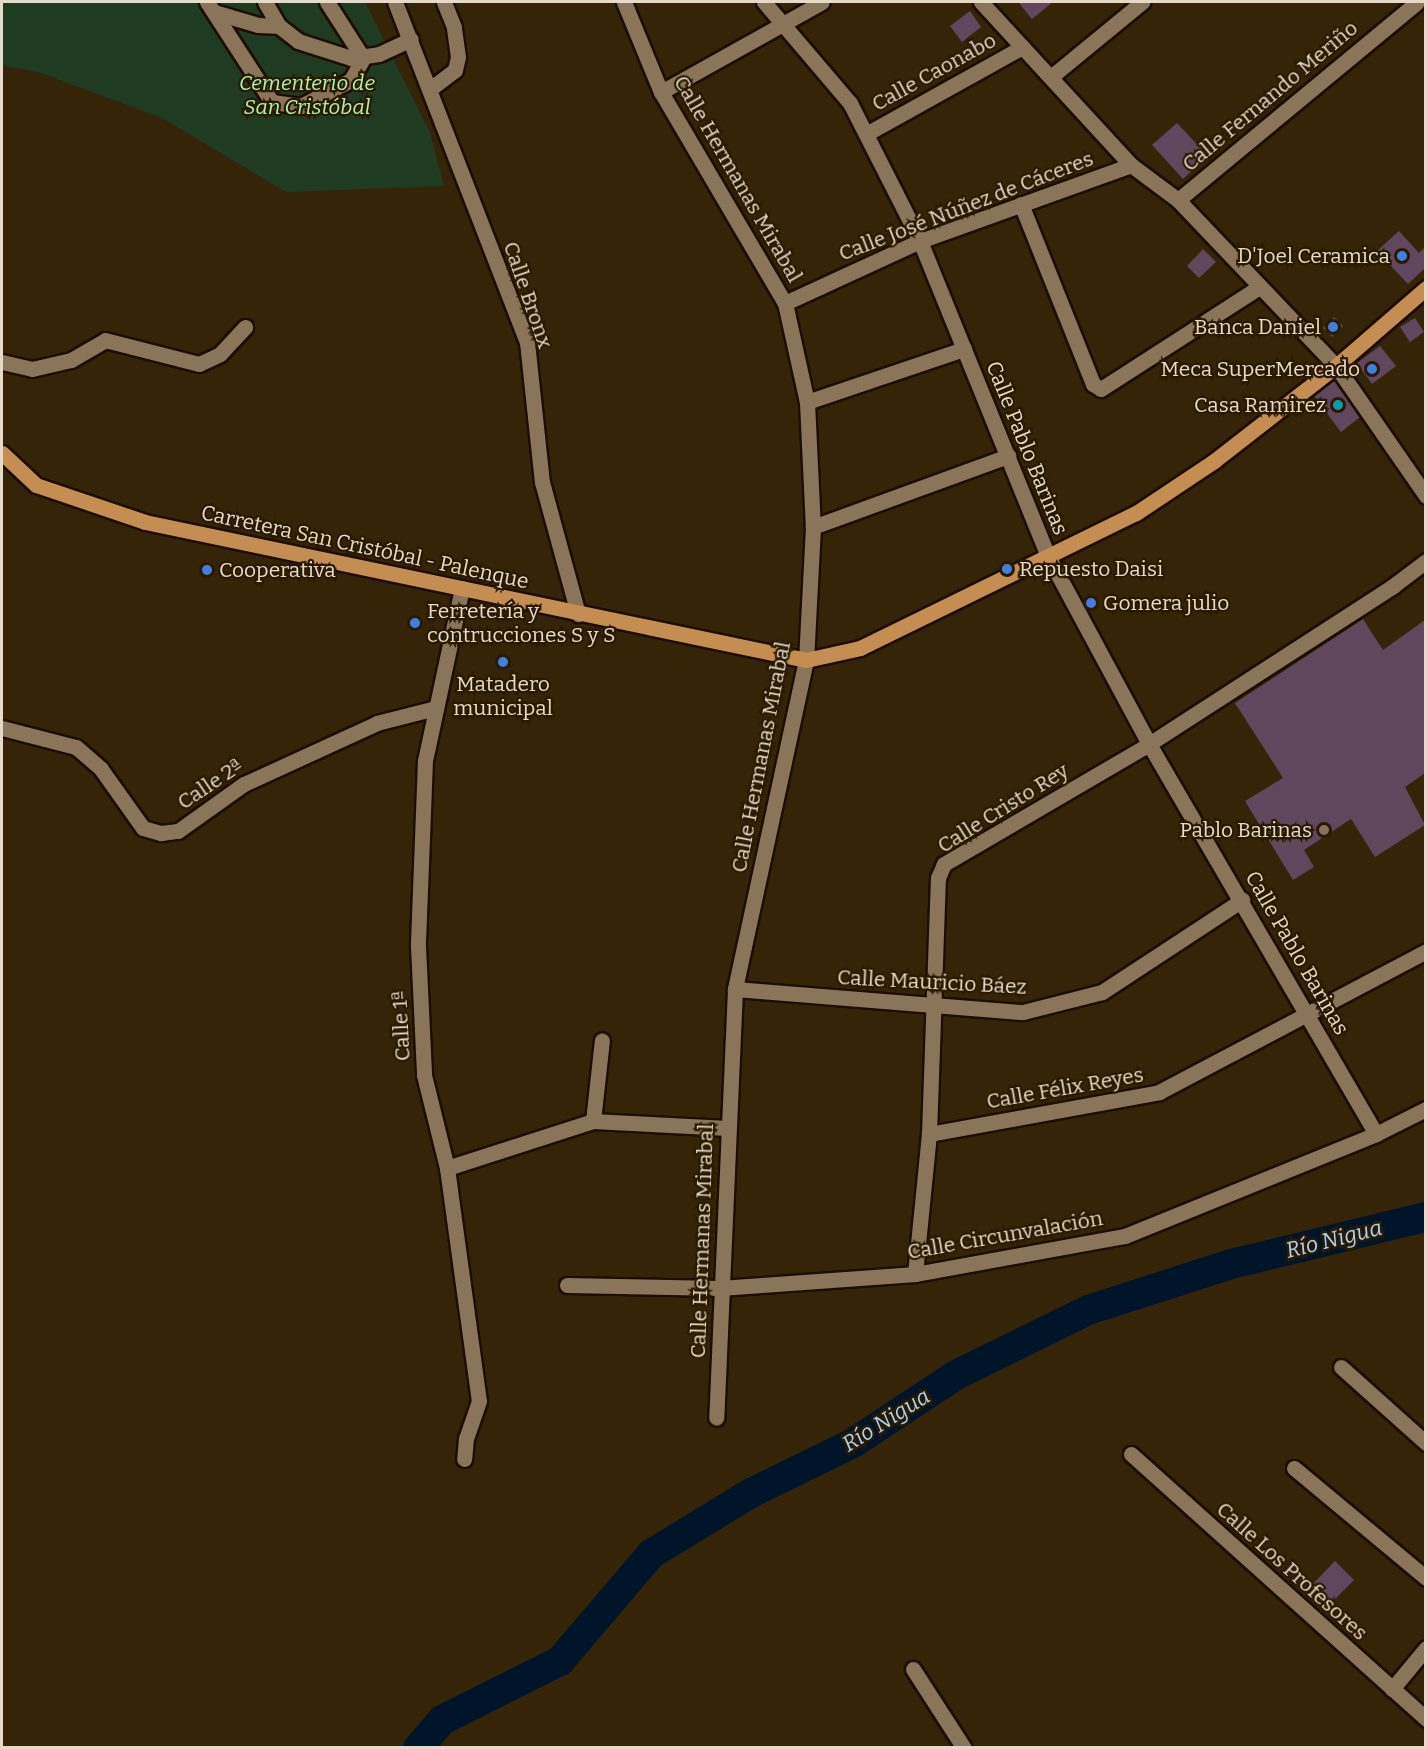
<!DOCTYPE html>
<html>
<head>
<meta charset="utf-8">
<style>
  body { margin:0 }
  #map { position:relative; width:1427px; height:1749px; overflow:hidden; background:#362409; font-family:Bitter,serif }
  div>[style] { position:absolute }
  .green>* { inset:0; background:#1f3b22 }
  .river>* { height:30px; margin:-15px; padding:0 15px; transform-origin:15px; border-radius:15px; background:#00152a }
  .building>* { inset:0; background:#60475e }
  .roads { filter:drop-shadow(2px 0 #1c0d00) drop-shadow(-2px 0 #1c0d00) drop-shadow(0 2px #1c0d00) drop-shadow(0 -2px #1c0d00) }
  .minor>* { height:15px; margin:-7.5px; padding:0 7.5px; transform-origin:7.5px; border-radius:7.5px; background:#8a755a }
  .major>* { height:15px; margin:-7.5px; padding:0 7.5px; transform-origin:7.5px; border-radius:7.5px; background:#c48e53 }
  .dots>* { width:16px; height:16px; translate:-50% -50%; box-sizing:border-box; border:3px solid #2b1a01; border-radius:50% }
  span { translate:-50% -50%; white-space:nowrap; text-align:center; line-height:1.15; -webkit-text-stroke:4.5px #2b1a01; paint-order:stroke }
  .street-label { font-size:21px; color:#e5d9ca }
  .park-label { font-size:21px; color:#abf4b0; font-style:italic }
  .poi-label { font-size:21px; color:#e5d9ca }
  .right { translate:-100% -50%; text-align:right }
  .left { translate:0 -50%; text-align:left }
  .water-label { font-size:22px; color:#a8d1f8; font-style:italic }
  .frame { position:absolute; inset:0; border:3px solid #e5d9ca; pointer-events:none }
</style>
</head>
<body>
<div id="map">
  <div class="green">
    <div style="clip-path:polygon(2px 2px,365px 2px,430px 133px,444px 186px,286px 192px,162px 118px,41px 73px,2px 65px)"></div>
  </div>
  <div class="river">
    <div style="left:418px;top:1748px;width:37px;rotate:-49deg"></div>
    <div style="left:442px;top:1720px;width:132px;rotate:-26.6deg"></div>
    <div style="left:560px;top:1661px;width:140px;rotate:-49.6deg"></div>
    <div style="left:651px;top:1554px;width:117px;rotate:-31.4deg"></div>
    <div style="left:751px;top:1493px;width:114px;rotate:-26.1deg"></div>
    <div style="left:853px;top:1443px;width:123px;rotate:-33.4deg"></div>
    <div style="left:956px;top:1375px;width:147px;rotate:-26.2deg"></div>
    <div style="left:1088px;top:1310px;width:150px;rotate:-17.8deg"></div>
    <div style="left:1231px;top:1264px;width:201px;rotate:-13.6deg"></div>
  </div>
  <div class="building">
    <div style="clip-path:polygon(1018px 2px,1053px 2px,1032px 19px)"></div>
    <div style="clip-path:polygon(970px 11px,981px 27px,962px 42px,950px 26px)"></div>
    <div style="clip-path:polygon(1177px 123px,1208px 156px,1183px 179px,1152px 145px)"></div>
    <div style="clip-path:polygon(1399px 231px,1419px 253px,1425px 247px,1425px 268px,1408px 284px,1377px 251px)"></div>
    <div style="clip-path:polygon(1203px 249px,1216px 262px,1199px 278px,1187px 266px)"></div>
    <div style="clip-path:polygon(1334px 317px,1343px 326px,1332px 337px,1323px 328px)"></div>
    <div style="clip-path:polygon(1415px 318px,1424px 332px,1410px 342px,1400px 327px)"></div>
    <div style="clip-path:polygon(1380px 346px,1396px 366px,1372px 384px,1357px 363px)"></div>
    <div style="clip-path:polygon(1334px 380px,1360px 417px,1341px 432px,1314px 396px)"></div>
    <div style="clip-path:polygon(1363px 619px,1383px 650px,1425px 620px,1425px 773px,1405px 787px,1425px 825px,1375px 857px,1351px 819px,1304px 850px,1314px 867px,1293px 880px,1245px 801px,1283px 778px,1235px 703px)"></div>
    <div style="clip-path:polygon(1335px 1561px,1354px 1580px,1330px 1604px,1311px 1586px)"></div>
  </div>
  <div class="roads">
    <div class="minor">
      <div style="left:207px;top:2px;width:119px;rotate:57deg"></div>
      <div style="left:272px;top:102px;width:29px;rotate:8deg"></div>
      <div style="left:301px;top:106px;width:56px;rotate:-27.5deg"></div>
      <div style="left:351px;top:80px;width:25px;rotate:-61deg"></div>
      <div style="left:363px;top:58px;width:67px;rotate:-122.7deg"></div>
      <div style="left:265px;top:2px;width:28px;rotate:60deg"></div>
      <div style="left:279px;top:26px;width:24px;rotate:38deg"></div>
      <div style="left:298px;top:41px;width:56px;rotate:17.8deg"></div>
      <div style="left:351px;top:58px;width:28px;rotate:-8deg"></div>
      <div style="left:379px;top:54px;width:35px;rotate:-25deg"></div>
      <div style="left:395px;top:2px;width:365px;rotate:68.8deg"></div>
      <div style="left:527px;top:342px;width:141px;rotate:83.9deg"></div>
      <div style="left:542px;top:482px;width:137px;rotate:74.7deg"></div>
      <div style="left:624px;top:2px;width:97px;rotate:67.7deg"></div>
      <div style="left:661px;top:92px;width:245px;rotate:59.6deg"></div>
      <div style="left:785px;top:303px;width:101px;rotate:77.5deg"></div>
      <div style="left:807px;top:402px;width:125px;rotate:87.3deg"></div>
      <div style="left:813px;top:527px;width:133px;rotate:93deg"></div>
      <div style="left:806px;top:660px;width:337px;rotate:102.2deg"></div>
      <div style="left:735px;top:989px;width:429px;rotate:92.5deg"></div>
      <div style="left:764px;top:2px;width:133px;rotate:49.6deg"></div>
      <div style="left:850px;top:103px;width:155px;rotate:63.1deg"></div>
      <div style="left:920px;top:241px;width:342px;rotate:67.9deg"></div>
      <div style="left:1049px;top:558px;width:211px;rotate:61.7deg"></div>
      <div style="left:1149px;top:744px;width:451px;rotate:59.8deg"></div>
      <div style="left:981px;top:2px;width:222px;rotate:47.4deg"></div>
      <div style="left:1131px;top:165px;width:59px;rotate:36.7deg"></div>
      <div style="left:1178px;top:200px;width:229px;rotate:46.4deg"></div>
      <div style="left:1336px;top:366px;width:158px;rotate:55.3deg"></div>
      <div style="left:214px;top:12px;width:46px;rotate:16.5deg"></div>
      <div style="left:258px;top:25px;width:21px;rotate:3deg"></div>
      <div style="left:1052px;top:76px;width:117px;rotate:-39.4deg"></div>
      <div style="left:430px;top:89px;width:31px;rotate:-37deg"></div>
      <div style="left:455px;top:70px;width:13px;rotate:-77deg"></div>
      <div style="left:458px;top:57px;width:30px;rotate:-98deg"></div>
      <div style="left:454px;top:27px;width:27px;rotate:-112deg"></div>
      <div style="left:661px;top:92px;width:184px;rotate:-29.2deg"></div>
      <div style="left:866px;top:134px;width:179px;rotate:-29.1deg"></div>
      <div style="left:1178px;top:200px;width:310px;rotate:-39.6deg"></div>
      <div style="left:1021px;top:204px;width:194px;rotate:68.2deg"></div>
      <div style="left:1093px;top:384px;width:9px;rotate:32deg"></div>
      <div style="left:1101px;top:389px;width:187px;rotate:-32.8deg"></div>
      <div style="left:785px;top:303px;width:149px;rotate:-24.7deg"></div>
      <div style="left:920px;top:241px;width:224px;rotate:-19.8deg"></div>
      <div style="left:2px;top:362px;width:31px;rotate:13deg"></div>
      <div style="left:32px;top:369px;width:40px;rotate:-13deg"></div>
      <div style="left:71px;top:360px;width:39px;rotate:-30deg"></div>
      <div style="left:105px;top:340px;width:97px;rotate:14.3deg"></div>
      <div style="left:199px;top:364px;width:23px;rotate:-25deg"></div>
      <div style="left:220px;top:354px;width:37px;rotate:-47deg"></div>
      <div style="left:807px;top:402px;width:166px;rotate:-18.7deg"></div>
      <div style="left:813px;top:527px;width:208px;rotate:-20deg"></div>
      <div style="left:462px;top:588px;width:176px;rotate:102.1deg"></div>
      <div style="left:425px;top:760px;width:186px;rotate:92.2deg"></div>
      <div style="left:418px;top:946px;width:129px;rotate:87.3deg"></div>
      <div style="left:424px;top:1075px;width:96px;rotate:76.1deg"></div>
      <div style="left:447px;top:1168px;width:235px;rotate:82.2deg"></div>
      <div style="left:479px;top:1401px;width:39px;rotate:109deg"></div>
      <div style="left:466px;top:1438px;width:21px;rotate:95deg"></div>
      <div style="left:2px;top:728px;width:76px;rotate:14.4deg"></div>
      <div style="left:76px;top:747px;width:33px;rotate:41deg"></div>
      <div style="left:101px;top:769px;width:72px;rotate:54.6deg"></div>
      <div style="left:143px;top:828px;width:19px;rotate:16deg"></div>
      <div style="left:161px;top:833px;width:17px;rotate:-7deg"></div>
      <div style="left:178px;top:831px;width:81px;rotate:-35.5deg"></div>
      <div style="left:244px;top:784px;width:146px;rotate:-24.6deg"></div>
      <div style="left:377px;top:723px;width:61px;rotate:-14.3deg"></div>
      <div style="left:735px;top:989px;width:289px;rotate:4.6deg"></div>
      <div style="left:1023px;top:1012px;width:81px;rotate:-14.2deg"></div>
      <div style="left:1102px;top:992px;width:168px;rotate:-33.3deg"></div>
      <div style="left:593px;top:1121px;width:81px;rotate:-83.7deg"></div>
      <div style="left:929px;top:1134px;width:234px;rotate:-10.3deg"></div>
      <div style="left:1159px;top:1092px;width:302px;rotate:-27.8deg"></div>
      <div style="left:447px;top:1168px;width:153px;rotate:-17.8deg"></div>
      <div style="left:593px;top:1121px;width:135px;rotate:3deg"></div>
      <div style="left:915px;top:1274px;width:141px;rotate:-84.3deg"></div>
      <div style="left:929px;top:1134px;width:256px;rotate:-88deg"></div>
      <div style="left:938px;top:878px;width:15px;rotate:-67deg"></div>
      <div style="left:944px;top:864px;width:238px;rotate:-30.3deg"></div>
      <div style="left:1149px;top:744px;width:291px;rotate:-32.9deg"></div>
      <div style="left:1393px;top:586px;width:41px;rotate:-37.1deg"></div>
      <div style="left:567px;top:1285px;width:153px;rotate:1.1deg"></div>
      <div style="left:720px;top:1288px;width:196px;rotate:-4.1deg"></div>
      <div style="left:915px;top:1274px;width:213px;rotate:-10.3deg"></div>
      <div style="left:1125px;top:1236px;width:271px;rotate:-22.1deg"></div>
      <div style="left:1376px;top:1134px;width:56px;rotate:-26.6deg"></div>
      <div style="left:1341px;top:1367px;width:114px;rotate:41.8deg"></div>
      <div style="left:1131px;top:1454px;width:397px;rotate:41.9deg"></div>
      <div style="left:1294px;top:1468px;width:172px;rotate:39.8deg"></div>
      <div style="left:913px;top:1669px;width:94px;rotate:57.2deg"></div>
      <div style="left:1392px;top:1689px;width:53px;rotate:-50.3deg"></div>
    </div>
    <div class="major">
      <div style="left:2px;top:453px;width:47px;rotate:43.3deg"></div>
      <div style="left:36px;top:485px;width:115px;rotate:18.7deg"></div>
      <div style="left:145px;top:522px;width:675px;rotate:11.79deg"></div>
      <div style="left:806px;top:660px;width:55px;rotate:-12.5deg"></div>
      <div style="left:860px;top:648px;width:307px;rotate:-26.1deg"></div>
      <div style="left:1136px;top:513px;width:94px;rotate:-33.7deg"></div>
      <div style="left:1214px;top:461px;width:155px;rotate:-37.9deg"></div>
      <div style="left:1336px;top:366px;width:119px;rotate:-40.9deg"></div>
    </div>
  </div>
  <div class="dots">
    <div style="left:1402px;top:256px;background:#3f7fe0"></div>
    <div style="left:1333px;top:327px;background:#3f7fe0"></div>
    <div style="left:1372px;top:369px;background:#3f7fe0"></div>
    <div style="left:1338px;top:405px;background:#0f9aa8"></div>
    <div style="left:1007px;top:569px;background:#3f7fe0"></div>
    <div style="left:207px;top:570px;background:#3f7fe0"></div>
    <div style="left:1091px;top:603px;background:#3f7fe0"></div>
    <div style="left:415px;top:623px;background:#3f7fe0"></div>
    <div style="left:503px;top:662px;background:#3f7fe0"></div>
    <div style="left:1324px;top:830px;background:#8d6e63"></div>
  </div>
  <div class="street-label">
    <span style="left:934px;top:72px;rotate:-29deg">Calle Caonabo</span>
    <span style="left:1270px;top:96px;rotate:-40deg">Calle Fernando Meriño</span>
    <span style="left:738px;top:179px;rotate:60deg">Calle Hermanas Mirabal</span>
    <span style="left:966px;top:206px;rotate:-21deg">Calle José Núñez de Cáceres</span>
    <span style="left:528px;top:295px;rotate:71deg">Calle Bronx</span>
    <span style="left:1027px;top:448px;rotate:68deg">Calle Pablo Barinas</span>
    <span style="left:365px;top:547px;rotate:12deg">Carretera San Cristóbal - Palenque</span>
    <span style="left:761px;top:757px;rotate:-79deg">Calle Hermanas Mirabal</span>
    <span style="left:210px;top:784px;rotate:-34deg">Calle 2ª</span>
    <span style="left:1003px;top:808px;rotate:-32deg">Calle Cristo Rey</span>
    <span style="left:1297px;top:953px;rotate:60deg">Calle Pablo Barinas</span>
    <span style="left:932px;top:982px;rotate:3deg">Calle Mauricio Báez</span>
    <span style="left:401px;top:1026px;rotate:-93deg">Calle 1ª</span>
    <span style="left:1065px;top:1088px;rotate:-10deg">Calle Félix Reyes</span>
    <span style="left:1005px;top:1235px;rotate:-10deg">Calle Circunvalación</span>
    <span style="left:702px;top:1241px;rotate:-88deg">Calle Hermanas Mirabal</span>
    <span style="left:1292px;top:1571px;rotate:42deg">Calle Los Profesores</span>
  </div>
  <div class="park-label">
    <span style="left:307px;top:95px">Cementerio de<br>San Cristóbal</span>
  </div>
  <div class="poi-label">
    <span class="right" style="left:1390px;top:256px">D'Joel Ceramica</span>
    <span class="right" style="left:1321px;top:327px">Banca Daniel</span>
    <span class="right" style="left:1360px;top:369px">Meca SuperMercado</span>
    <span class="right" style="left:1326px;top:405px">Casa Ramirez</span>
    <span class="left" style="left:1019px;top:569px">Repuesto Daisi</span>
    <span class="left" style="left:219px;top:570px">Cooperativa</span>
    <span class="left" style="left:1103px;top:603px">Gomera julio</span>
    <span class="left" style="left:427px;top:623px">Ferretería y<br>contrucciones S y S</span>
    <span style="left:503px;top:696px">Matadero<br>municipal</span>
    <span class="right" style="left:1312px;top:830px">Pablo Barinas</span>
  </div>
  <div class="water-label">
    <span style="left:1334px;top:1239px;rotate:-14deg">Río Nigua</span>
    <span style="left:886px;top:1420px;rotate:-32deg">Río Nigua</span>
  </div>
  <div class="frame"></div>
</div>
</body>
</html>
